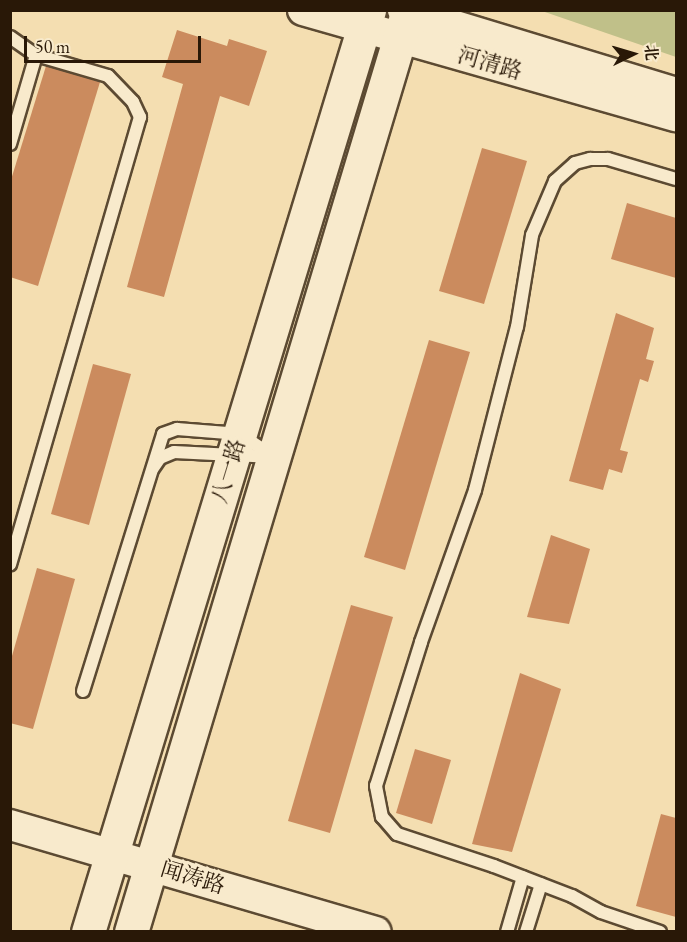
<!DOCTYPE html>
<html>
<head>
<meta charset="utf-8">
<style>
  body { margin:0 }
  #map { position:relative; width:687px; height:942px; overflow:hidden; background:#f4deb1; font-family:"EB Garamond","Noto Serif SC",serif }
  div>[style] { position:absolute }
  .green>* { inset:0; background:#c0c089 }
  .building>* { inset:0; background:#cb8b5e }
  .roads { filter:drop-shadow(2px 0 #5c4a32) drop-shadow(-2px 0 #5c4a32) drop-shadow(0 2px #5c4a32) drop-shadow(0 -2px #5c4a32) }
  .service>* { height:12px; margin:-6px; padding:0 6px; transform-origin:6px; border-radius:6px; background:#f8eacc }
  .tertiary>* { height:30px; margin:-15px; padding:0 15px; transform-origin:15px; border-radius:15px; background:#f8eacc }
  .secondary>* { height:33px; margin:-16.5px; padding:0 16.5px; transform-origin:16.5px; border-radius:16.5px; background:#f8eacc }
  span { translate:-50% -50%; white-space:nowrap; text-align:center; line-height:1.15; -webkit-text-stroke:6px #f8eacc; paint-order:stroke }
  .street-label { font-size:22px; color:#291807 }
  .frame { position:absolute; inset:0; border:12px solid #291807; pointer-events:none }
  .north { position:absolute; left:603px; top:24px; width:60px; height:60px; -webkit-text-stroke:4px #f8eacc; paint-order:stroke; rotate:85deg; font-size:16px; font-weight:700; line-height:24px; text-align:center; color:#291807 }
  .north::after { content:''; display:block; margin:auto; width:21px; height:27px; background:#291807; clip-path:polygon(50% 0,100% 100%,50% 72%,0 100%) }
  .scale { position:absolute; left:24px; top:36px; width:177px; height:27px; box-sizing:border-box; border:3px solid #291807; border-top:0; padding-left:8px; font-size:18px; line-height:21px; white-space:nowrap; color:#291807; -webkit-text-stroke:4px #f8eacc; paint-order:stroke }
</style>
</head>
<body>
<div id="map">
  <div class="green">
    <div style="clip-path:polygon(542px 11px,676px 11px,676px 57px)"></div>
  </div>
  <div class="building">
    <div style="clip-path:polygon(177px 30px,227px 46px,229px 39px,267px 51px,249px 106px,220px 96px,164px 297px,127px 287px,183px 84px,162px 77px)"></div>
    <div style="clip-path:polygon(46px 66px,100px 82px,38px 286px,10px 277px,10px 183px)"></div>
    <div style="clip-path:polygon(482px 148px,527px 161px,484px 304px,439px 291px)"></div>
    <div style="clip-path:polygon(627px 203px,676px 218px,676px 278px,611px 259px)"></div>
    <div style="clip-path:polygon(616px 313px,654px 328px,646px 359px,654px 361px,648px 382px,640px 379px,620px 450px,628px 452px,622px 473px,609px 469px,603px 490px,569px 481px)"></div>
    <div style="clip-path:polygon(429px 340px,470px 352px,405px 570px,364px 557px)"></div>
    <div style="clip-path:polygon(93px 364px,131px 374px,89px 525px,51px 514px)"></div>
    <div style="clip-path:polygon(551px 535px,590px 549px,569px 624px,527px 617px)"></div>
    <div style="clip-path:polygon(37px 568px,75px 579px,33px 729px,10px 723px,10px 663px)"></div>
    <div style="clip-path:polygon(351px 605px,393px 617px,330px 833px,288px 821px)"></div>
    <div style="clip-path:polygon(520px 673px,561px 689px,512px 852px,472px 844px)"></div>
    <div style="clip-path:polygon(415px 749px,451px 760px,432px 824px,396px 813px)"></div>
    <div style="clip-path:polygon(661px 814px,676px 818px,676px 917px,636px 906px)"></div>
  </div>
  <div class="roads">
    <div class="service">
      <div style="left:10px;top:37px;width:32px;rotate:35deg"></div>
      <div style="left:36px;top:55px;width:75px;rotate:16.3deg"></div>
      <div style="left:108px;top:76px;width:36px;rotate:46deg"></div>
      <div style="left:133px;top:102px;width:17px;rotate:65deg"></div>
      <div style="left:140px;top:117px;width:466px;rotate:106.2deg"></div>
      <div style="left:10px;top:144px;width:93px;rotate:-73.7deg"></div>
      <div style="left:153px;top:468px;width:12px;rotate:-55deg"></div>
      <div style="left:160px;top:458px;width:15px;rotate:-23deg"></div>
      <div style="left:174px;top:452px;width:99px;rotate:2.9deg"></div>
      <div style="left:83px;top:691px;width:269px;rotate:-72.7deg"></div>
      <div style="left:163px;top:434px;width:15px;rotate:-20deg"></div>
      <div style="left:177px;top:429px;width:63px;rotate:4.5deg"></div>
      <div style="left:240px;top:434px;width:40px;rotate:34deg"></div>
      <div style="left:507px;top:932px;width:57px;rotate:-73.8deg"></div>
      <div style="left:526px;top:932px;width:50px;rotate:-72.6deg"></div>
      <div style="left:660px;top:932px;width:62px;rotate:-161.3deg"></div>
      <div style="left:601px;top:912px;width:33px;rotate:-151deg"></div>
      <div style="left:572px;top:896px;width:84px;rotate:-159deg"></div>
      <div style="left:494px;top:866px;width:102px;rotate:-161.7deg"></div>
      <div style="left:397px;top:834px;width:23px;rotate:-131deg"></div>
      <div style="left:382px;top:817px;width:32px;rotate:-101deg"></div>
      <div style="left:376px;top:786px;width:151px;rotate:-72.6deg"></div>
      <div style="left:421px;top:642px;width:161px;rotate:-70.4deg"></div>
      <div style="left:475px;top:490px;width:168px;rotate:-75.6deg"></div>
      <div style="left:517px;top:327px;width:93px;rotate:-80.7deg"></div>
      <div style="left:532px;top:235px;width:59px;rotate:-66.9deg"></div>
      <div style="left:555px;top:181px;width:27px;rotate:-42deg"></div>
      <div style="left:575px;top:163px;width:16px;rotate:-15deg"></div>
      <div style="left:590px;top:159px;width:18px"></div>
      <div style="left:608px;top:159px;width:71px;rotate:16.4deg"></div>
    </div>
    <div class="tertiary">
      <div style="left:303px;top:10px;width:388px;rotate:15.9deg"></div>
      <div style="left:403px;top:10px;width:285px;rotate:16.9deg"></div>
      <div style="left:10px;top:825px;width:381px;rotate:16.3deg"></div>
    </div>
    <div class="secondary">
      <div style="left:88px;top:932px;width:964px;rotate:-73.05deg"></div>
      <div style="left:131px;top:932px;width:963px;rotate:-73.28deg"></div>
    </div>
  </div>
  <div class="street-label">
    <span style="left:490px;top:63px;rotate:16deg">河清路</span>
    <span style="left:228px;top:471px;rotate:-73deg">八一路</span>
    <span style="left:193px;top:877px;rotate:17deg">闻涛路</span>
  </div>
  <div class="frame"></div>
  <div class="north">北</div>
  <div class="scale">50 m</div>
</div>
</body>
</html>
